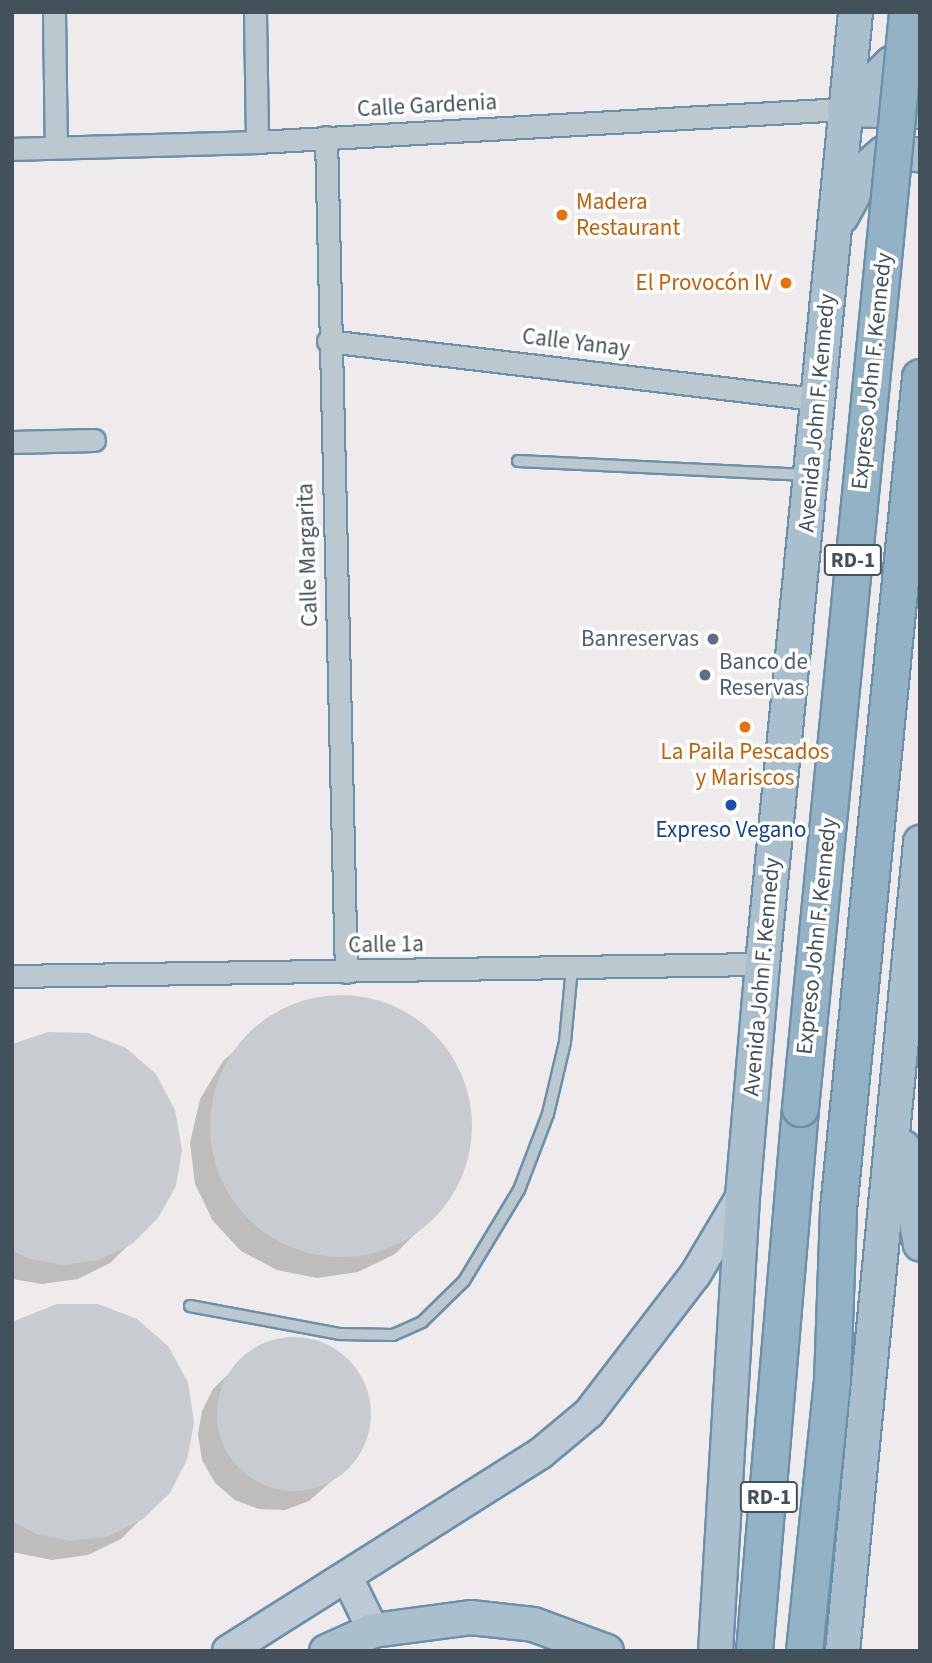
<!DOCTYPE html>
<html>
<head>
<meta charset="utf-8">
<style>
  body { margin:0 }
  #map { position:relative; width:932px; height:1663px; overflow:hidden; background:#efebec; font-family:"Source Sans 3",sans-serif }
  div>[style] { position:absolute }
  .shadow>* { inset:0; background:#0003 }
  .building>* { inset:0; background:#c8ccd1 }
  .round { border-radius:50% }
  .roads { filter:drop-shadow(2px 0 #6b90aa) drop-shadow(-2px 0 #6b90aa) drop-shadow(0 2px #6b90aa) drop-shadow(0 -2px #6b90aa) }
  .service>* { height:10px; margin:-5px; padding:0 5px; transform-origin:5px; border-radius:5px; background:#bbc8cf }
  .minor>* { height:21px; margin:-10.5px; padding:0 10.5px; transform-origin:10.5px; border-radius:10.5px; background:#bbc8cf }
  .secondary>* { height:30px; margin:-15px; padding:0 15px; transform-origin:15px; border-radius:15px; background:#bbcad4 }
  .primary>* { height:33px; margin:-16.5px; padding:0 16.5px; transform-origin:16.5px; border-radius:16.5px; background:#a9bfcd }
  .trunk>* { height:35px; margin:-17.5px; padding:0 17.5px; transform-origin:17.5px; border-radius:17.5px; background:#94b2c6 }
  .bridges { filter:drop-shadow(2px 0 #6b90aa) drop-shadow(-2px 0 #6b90aa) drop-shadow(0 2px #6b90aa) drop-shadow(0 -2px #6b90aa) }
  .trunk-bridge>* { height:35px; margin:-17.5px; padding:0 17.5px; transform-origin:17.5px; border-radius:17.5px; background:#94b2c6 }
  .dots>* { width:19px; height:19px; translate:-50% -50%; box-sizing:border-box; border:4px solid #fff; border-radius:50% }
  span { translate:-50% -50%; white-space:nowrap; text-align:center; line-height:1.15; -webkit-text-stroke:7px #fff; paint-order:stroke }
  .shield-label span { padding:2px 5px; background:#fff; border:2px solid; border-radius:5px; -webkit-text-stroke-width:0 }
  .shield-label { font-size:21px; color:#43525a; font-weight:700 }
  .street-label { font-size:23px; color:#43525a }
  .food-label { font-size:23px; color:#c56008 }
  .left { translate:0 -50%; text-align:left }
  .right { translate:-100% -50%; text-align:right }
  .service-label { font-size:23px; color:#4e5e75 }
  .transit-label { font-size:23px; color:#164399 }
  .frame { position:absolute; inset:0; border:14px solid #43525a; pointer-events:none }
</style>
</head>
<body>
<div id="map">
  <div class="shadow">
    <div style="clip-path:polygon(322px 997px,366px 998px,408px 1014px,442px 1044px,464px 1083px,471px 1127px,464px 1168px,445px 1204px,395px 1254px,358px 1272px,317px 1278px,277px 1270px,241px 1251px,213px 1221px,195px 1184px,190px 1143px,200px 1099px,223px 1061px,279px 1012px)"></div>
    <div style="clip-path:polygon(12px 1046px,157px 1217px,110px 1263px,78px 1279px,42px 1284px,12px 1279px)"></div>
    <div style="clip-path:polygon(58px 1305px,168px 1492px,121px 1539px,88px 1555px,52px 1560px,12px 1552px,12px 1324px)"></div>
    <div style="clip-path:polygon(296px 1338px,319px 1342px,340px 1353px,356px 1371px,367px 1392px,370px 1416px,364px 1442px,351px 1464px,309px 1501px,285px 1510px,259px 1509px,235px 1500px,215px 1483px,202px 1460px,198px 1434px,202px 1411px,213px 1389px,251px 1352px,272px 1341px)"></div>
  </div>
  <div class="building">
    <div class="round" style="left:210px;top:995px;width:262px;height:262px"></div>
    <div style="clip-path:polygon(48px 1032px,88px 1033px,126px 1048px,156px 1074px,175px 1110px,182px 1150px,176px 1186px,158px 1218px,132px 1244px,99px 1260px,63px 1265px,27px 1258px,12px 1250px,12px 1044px)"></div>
    <div style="clip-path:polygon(57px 1304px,98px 1304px,137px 1319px,168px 1346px,188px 1382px,194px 1423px,187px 1460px,170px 1493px,143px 1519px,109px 1536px,72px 1541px,36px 1534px,12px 1521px,12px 1322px)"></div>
    <div class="round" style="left:217px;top:1337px;width:154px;height:154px"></div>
  </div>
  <div class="roads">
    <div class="service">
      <div style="left:518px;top:461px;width:289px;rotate:2.8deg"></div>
      <div style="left:190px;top:1306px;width:153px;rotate:10.6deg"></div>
      <div style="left:340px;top:1334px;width:53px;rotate:1.1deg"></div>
      <div style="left:393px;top:1335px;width:32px;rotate:-24deg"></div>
      <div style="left:422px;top:1322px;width:59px;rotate:-44.3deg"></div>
      <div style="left:464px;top:1281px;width:106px;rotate:-58.9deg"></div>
      <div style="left:519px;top:1190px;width:81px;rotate:-69.1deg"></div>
      <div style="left:548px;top:1114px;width:74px;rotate:-76.7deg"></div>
      <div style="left:565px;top:1042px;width:74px;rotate:-84.6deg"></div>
    </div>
    <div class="minor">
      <div style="left:54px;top:12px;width:135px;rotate:89.2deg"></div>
      <div style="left:255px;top:12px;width:130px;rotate:89.1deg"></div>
      <div style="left:326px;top:137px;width:835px;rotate:88.63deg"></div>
      <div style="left:12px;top:149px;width:245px;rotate:-1.6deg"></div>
      <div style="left:257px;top:142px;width:588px;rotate:-3.22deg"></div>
      <div style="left:328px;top:341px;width:493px;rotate:6.8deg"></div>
      <div style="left:12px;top:442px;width:82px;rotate:-1.4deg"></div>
      <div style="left:12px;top:976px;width:750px;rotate:-0.92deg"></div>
    </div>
    <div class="secondary">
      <div style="left:347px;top:1577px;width:59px;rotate:63.9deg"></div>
      <div style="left:228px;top:1651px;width:370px;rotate:-32.3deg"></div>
      <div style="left:541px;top:1453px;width:62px;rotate:-39.8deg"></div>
      <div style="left:589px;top:1413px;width:174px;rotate:-52.5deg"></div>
      <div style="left:695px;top:1275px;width:92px;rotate:-59.3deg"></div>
    </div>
    <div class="primary">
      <div style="left:844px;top:109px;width:66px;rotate:-44.4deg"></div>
      <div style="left:891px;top:63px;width:30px;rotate:-14deg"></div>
      <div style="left:844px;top:109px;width:76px;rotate:1.5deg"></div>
      <div style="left:841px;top:216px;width:58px;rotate:-61.2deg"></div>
      <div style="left:869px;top:165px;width:18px;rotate:-41deg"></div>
      <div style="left:883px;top:153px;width:37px;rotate:2deg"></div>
      <div style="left:903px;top:1147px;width:98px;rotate:80.1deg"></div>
      <div style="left:326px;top:1651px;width:51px;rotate:-24.1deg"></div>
      <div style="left:373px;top:1630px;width:98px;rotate:-7.6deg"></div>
      <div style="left:470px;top:1617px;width:63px;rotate:6.3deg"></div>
      <div style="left:533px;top:1624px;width:78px;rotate:20.3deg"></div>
      <div style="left:715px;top:1651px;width:456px;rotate:-86.6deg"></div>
      <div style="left:742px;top:1196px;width:233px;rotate:-85.1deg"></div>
      <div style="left:762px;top:964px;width:957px;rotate:-84.42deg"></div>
      <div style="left:842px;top:1651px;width:813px;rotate:-84.49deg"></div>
    </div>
    <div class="trunk">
      <div style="left:754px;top:1651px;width:545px;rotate:-85.16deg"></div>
      <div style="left:804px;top:1651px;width:270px;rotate:-84.1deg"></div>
      <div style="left:832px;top:1382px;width:173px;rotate:-88deg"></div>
      <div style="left:838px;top:1209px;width:836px;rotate:-84.37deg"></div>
    </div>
  </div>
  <div class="bridges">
    <div class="trunk-bridge">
      <div style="left:800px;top:1108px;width:1101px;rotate:-84.42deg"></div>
    </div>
  </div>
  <div class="dots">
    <div style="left:562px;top:215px;background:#e8710a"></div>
    <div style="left:786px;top:283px;background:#e8710a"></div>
    <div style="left:713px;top:639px;background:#5c6f8a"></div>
    <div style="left:705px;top:675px;background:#5c6f8a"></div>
    <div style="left:745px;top:727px;background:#e8710a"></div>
    <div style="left:731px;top:805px;background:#1a4fb4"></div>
  </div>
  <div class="shield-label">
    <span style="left:853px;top:560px">RD-1</span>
    <span style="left:769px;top:1497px">RD-1</span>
  </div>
  <div class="street-label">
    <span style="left:427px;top:106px;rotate:-3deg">Calle Gardenia</span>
    <span style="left:576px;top:343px;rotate:7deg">Calle Yanay</span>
    <span style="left:872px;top:371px;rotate:-84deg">Expreso John F. Kennedy</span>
    <span style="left:817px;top:413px;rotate:-85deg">Avenida John F. Kennedy</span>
    <span style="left:308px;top:555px;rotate:-92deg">Calle Margarita</span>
    <span style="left:817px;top:936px;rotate:-84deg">Expreso John F. Kennedy</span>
    <span style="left:386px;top:945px;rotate:-1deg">Calle 1a</span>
    <span style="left:762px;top:977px;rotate:-85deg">Avenida John F. Kennedy</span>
  </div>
  <div class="food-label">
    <span class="left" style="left:576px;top:215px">Madera<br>Restaurant</span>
    <span class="right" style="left:772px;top:283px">El Provocón IV</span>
    <span style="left:745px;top:765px">La Paila Pescados<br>y Mariscos</span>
  </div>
  <div class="service-label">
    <span class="right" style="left:699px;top:639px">Banreservas</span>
    <span class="left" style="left:719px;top:675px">Banco de<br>Reservas</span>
  </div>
  <div class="transit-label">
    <span style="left:731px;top:830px">Expreso Vegano</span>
  </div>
  <div class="frame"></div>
</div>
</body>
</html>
